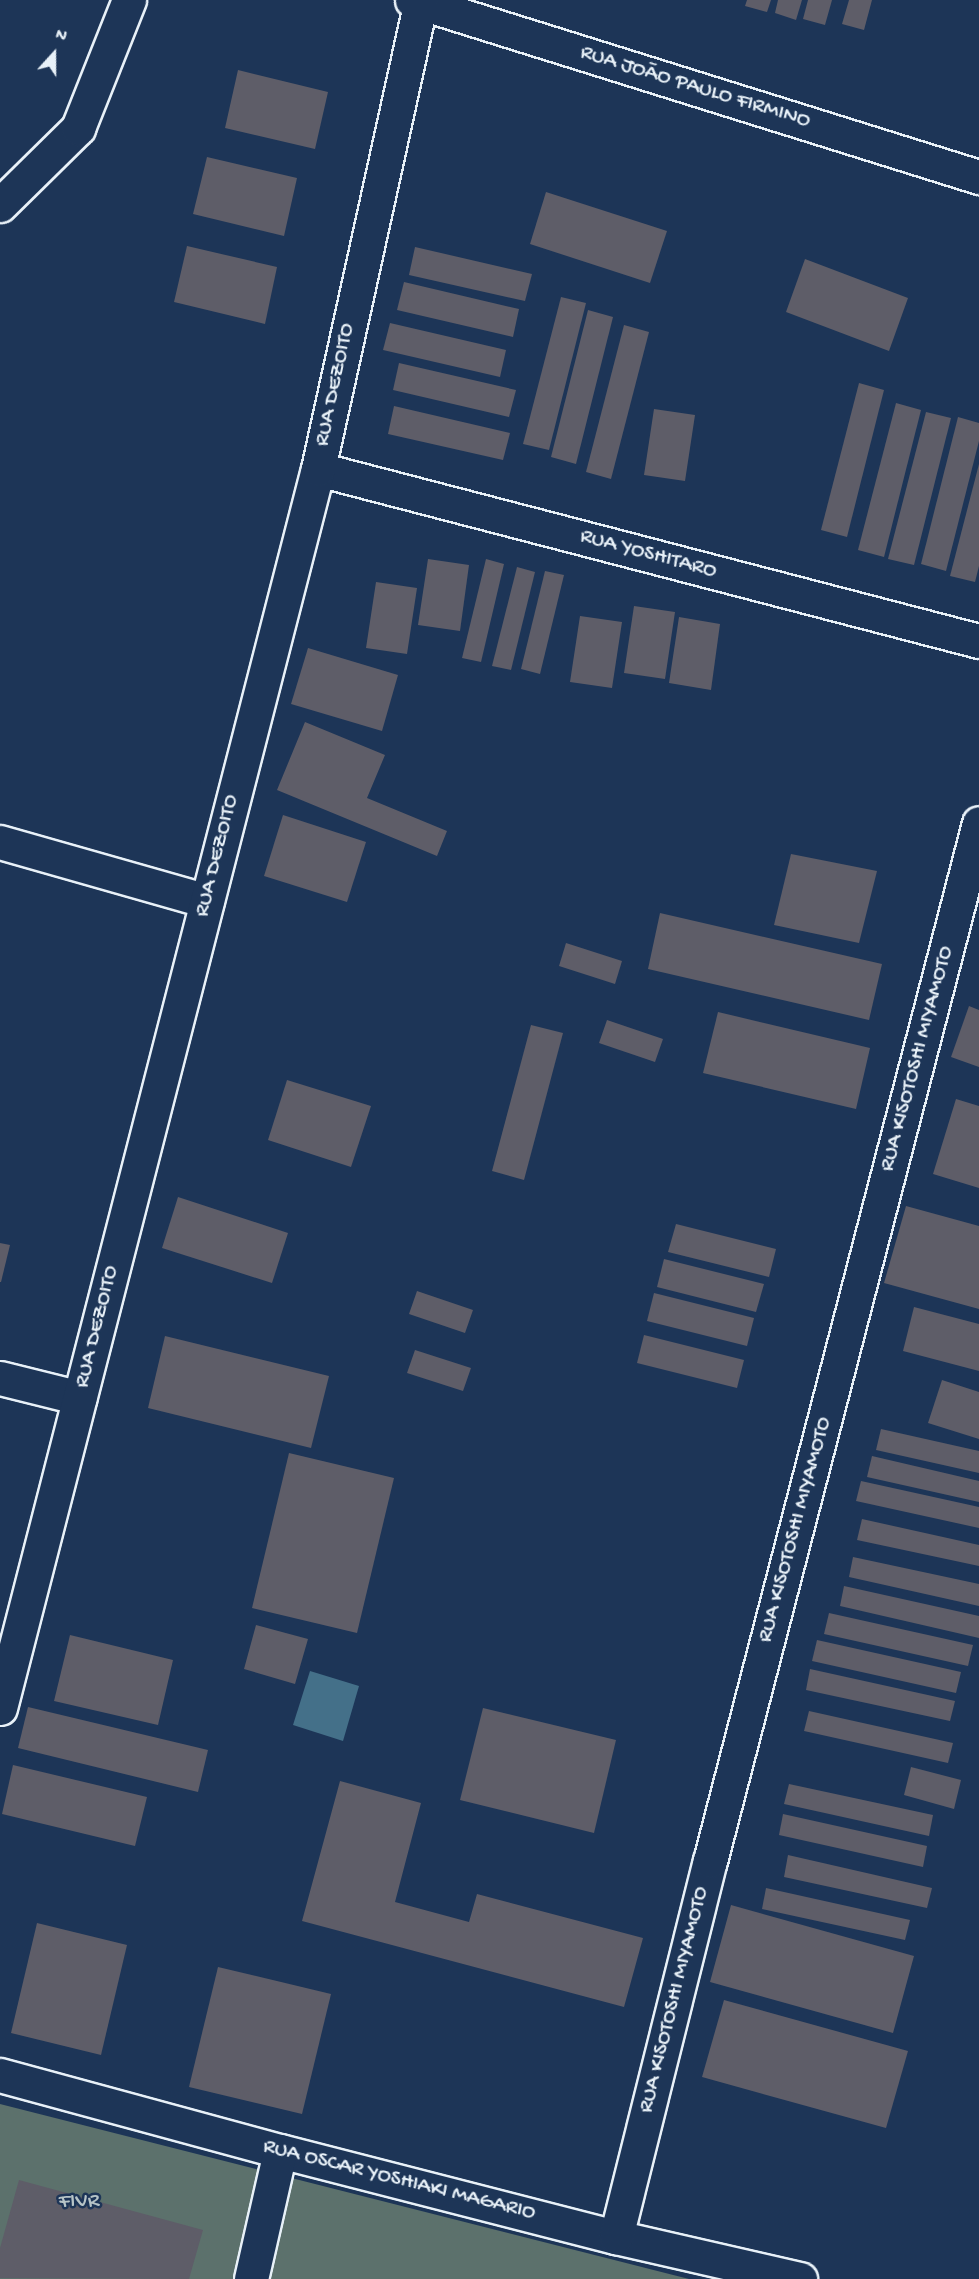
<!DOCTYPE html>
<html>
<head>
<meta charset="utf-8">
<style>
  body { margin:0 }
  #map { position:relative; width:979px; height:2279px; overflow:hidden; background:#1d3557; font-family:"Gochi Hand",sans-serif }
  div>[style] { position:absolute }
  .green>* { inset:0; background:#5c716c }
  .water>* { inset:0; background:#447089 }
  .building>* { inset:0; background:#5e5d68 }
  .roads { filter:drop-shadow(2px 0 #e8f1f8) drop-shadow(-2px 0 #e8f1f8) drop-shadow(0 2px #e8f1f8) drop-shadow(0 -2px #e8f1f8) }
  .minor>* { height:33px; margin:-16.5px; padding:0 16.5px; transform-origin:16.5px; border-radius:16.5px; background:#1d3557 }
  span { translate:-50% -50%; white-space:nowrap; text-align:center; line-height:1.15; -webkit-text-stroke:5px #1d3557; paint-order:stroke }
  .street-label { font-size:22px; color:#e8f1f8 }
  .park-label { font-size:22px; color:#b7c4c7 }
  .north { position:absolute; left:24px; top:24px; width:60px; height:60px; -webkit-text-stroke:4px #1d3557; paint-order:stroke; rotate:21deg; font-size:16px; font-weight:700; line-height:24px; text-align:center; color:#e8f1f8 }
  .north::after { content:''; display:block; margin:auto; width:21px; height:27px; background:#e8f1f8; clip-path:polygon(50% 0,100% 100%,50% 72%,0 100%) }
</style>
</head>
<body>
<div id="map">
  <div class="green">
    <div style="clip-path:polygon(0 2104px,689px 2279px,0 2279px)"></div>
  </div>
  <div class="water">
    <div style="clip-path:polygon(310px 1671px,359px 1686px,343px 1741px,293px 1725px)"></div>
  </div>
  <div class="building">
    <div style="clip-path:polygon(747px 0,771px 0,767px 12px,745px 6px)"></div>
    <div style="clip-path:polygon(778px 0,802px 0,796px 20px,775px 13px)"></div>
    <div style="clip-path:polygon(808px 0,832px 0,825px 25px,803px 19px)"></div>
    <div style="clip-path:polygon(849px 0,872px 0,864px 30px,842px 24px)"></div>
    <div style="clip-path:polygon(238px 70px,328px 92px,315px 149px,225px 128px)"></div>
    <div style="clip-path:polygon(207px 157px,297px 178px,284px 236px,193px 214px)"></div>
    <div style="clip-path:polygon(546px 192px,667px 231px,650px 283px,530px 244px)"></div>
    <div style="clip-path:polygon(187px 246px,277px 267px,265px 324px,174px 302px)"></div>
    <div style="clip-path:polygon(415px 247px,532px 274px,525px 301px,409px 275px)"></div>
    <div style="clip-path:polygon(805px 259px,908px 298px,889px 351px,786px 312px)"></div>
    <div style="clip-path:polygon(404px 282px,519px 309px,513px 337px,397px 310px)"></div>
    <div style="clip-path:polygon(561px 297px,586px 303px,549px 450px,523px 444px)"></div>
    <div style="clip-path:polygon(588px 310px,613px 317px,576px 464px,551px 457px)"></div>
    <div style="clip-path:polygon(390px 323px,506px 350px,500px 377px,383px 350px)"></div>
    <div style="clip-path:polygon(624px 325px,649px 332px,611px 479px,586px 472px)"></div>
    <div style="clip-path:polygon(399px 363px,516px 390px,509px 417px,393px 390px)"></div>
    <div style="clip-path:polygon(859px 383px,884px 390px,847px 537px,821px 530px)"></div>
    <div style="clip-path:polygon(896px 403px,921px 410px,884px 557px,858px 550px)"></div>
    <div style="clip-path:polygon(394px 406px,510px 433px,503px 460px,388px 434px)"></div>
    <div style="clip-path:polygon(654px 409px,695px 415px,685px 481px,644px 475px)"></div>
    <div style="clip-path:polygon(926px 412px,951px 418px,914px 565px,888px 559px)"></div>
    <div style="clip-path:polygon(958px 417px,979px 423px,979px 441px,946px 571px,921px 564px)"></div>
    <div style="clip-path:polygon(979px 464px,979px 566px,975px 582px,950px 576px)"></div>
    <div style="clip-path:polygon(428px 559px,469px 565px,460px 631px,418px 625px)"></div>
    <div style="clip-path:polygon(486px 559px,504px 564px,481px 662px,462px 658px)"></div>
    <div style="clip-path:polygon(517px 567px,535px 572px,511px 670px,492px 666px)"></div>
    <div style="clip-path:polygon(545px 571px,564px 575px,540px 674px,521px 669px)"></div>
    <div style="clip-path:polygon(376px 582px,417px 588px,407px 654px,366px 648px)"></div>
    <div style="clip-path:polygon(634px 606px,675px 612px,665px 679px,624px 673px)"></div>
    <div style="clip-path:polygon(580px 616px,622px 622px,612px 688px,570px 682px)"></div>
    <div style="clip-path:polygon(679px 617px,720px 624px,711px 690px,669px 683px)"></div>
    <div style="clip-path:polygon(308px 648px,398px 675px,382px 731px,291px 704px)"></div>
    <div style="clip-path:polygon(305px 722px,385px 755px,367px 798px,447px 831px,437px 856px,277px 790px)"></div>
    <div style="clip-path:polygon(283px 815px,366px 842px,347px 902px,264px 876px)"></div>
    <div style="clip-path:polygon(791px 854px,877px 871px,859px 943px,774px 925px)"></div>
    <div style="clip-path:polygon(660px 913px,882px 964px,869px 1020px,648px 969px)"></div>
    <div style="clip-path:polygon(566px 943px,622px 961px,615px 984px,559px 966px)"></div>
    <div style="clip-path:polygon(969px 1006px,979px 1010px,979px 1067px,951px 1057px)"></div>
    <div style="clip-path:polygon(718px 1012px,870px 1048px,856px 1109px,703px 1073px)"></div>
    <div style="clip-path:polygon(607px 1020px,663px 1039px,655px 1062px,599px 1043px)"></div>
    <div style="clip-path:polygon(531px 1025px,563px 1033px,524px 1180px,492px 1171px)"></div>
    <div style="clip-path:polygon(287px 1080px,371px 1106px,351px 1167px,268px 1140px)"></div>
    <div style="clip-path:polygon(956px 1099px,979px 1106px,979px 1188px,933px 1174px)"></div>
    <div style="clip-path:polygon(178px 1197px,288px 1233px,272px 1283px,162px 1248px)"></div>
    <div style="clip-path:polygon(906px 1206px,979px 1226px,979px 1309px,884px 1283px)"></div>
    <div style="clip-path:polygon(676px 1224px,776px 1249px,769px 1277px,668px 1252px)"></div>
    <div style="clip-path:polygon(0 1243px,10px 1245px,1px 1282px,0 1282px)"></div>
    <div style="clip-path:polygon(664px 1259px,764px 1284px,756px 1312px,657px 1287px)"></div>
    <div style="clip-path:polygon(417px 1291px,473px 1310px,465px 1333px,409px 1314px)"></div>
    <div style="clip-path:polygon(654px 1293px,754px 1318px,747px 1346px,647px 1321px)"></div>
    <div style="clip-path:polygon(914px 1307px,979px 1324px,979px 1371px,903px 1351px)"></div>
    <div style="clip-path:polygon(644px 1335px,744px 1360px,737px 1388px,637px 1363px)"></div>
    <div style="clip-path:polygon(165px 1336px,329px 1376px,311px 1448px,148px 1408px)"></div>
    <div style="clip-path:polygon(415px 1350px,471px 1368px,463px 1391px,407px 1373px)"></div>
    <div style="clip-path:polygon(942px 1380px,979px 1392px,979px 1439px,928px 1423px)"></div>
    <div style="clip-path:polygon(881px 1429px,979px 1451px,979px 1473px,876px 1450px)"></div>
    <div style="clip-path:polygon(289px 1453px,394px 1478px,357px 1633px,252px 1608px)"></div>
    <div style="clip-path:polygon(872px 1456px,979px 1481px,979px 1502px,867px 1477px)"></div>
    <div style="clip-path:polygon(861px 1481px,979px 1507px,979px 1528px,856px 1501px)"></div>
    <div style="clip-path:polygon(862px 1519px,979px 1545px,979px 1566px,857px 1540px)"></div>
    <div style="clip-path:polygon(853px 1557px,979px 1584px,979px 1606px,849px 1577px)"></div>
    <div style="clip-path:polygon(844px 1586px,979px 1616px,979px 1638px,840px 1606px)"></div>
    <div style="clip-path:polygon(829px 1613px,973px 1645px,968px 1666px,824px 1634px)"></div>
    <div style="clip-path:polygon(256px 1625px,308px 1639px,295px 1684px,244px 1669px)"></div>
    <div style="clip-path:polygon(70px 1635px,173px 1660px,158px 1725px,54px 1701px)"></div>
    <div style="clip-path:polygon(817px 1640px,961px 1672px,956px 1693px,812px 1661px)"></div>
    <div style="clip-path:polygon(810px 1669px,955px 1701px,950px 1721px,806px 1690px)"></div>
    <div style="clip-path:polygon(28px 1707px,208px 1750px,198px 1792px,18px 1748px)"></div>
    <div style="clip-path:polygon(483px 1708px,616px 1740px,594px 1833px,460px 1800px)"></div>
    <div style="clip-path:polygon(809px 1711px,953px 1743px,948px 1763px,804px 1731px)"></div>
    <div style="clip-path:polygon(13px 1765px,147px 1797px,135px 1846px,2px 1814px)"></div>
    <div style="clip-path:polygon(911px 1767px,961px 1780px,954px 1809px,904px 1795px)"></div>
    <div style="clip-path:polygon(340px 1781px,421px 1803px,395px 1902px,469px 1922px,477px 1894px,643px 1938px,624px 2007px,302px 1921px)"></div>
    <div style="clip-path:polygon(789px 1784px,933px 1815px,929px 1836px,784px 1804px)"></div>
    <div style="clip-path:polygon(783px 1814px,927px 1846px,923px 1867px,779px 1835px)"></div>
    <div style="clip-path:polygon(788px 1855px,932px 1888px,927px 1908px,784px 1877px)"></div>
    <div style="clip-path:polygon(766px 1888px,910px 1920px,905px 1940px,762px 1909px)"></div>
    <div style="clip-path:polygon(731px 1905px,914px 1956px,893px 2033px,710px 1982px)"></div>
    <div style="clip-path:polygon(37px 1923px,127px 1945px,101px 2055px,11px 2033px)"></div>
    <div style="clip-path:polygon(218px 1967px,331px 1994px,302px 2114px,189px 2087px)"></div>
    <div style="clip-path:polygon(724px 2000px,908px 2051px,886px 2128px,702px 2077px)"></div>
    <div style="clip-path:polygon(19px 2180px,203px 2230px,189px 2279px,0 2278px,0 2248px)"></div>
  </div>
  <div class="roads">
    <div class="minor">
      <div style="left:412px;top:0;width:594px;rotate:17.34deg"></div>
      <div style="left:0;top:205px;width:110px;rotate:-44.6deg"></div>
      <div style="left:78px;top:128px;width:138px;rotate:-68.3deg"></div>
      <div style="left:318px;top:469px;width:683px;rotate:14.59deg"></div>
      <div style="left:0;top:842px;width:215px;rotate:15.9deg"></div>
      <div style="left:0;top:1378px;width:82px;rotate:14deg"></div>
      <div style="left:0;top:1708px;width:1279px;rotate:-75.61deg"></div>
      <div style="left:318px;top:469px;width:480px;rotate:-77.6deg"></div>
      <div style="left:0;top:2075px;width:290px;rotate:15.2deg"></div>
      <div style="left:280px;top:2151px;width:347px;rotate:14.4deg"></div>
      <div style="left:616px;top:2237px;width:189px;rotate:12.9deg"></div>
      <div style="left:616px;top:2237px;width:388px;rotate:-76deg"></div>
      <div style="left:710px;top:1861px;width:1072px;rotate:-75.47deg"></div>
      <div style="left:251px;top:2279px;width:131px;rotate:-77.2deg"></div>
    </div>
  </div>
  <div class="street-label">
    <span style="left:695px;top:88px;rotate:17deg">RUA JOÃO PAULO FIRMINO</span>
    <span style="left:336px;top:385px;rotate:-78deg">RUA DEZOITO</span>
    <span style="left:648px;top:555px;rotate:15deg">RUA YOSHITARO</span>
    <span style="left:218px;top:856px;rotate:-76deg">RUA DEZOITO</span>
    <span style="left:918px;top:1059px;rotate:-75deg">RUA KISOTOSHI MIYAMOTO</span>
    <span style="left:98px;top:1327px;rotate:-76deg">RUA DEZOITO</span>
    <span style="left:796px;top:1530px;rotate:-75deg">RUA KISOTOSHI MIYAMOTO</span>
    <span style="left:675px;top:2000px;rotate:-76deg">RUA KISOTOSHI MIYAMOTO</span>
    <span style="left:399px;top:2181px;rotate:14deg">RUA OSCAR YOSHIAKI MAGARIO</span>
  </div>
  <div class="park-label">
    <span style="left:79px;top:2203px">FIVR</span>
  </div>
  <div class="north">N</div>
</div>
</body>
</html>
